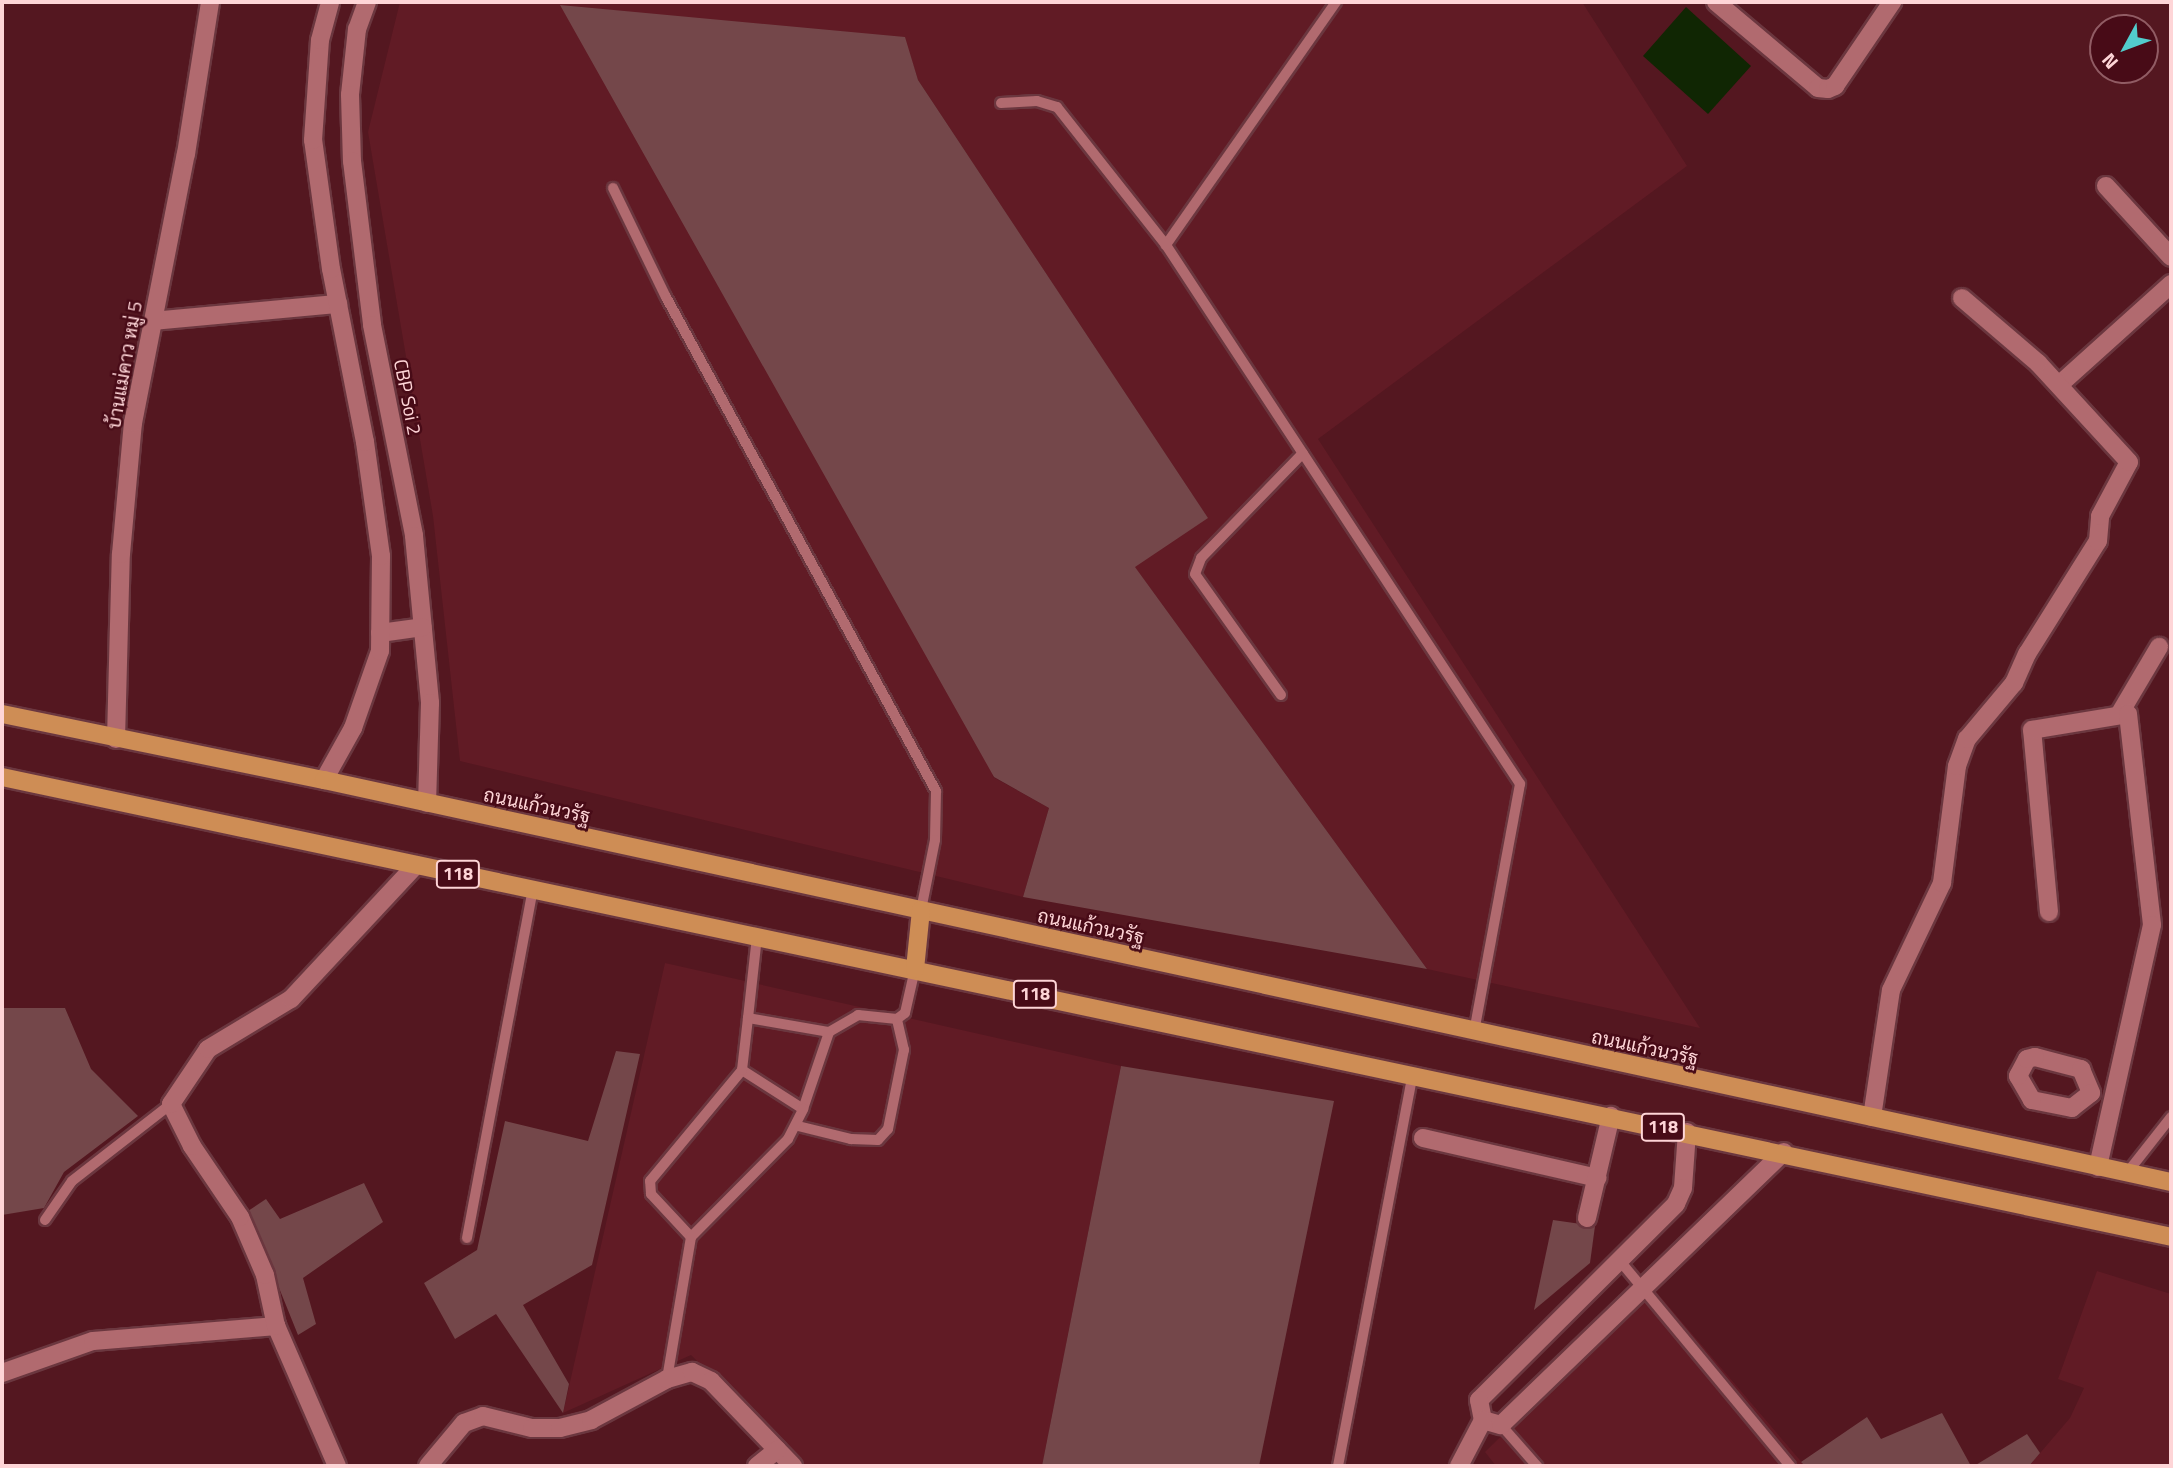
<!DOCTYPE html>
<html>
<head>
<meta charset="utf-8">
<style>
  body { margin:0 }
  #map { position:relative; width:2173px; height:1468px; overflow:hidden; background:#541720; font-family:"Titillium Web",Sarabun,sans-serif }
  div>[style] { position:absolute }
  .built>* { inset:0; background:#611b25 }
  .green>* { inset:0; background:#74474a }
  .water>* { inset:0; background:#102603 }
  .roads { filter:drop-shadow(2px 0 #6b373f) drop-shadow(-2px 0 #6b373f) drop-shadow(0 2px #6b373f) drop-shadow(0 -2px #6b373f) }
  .service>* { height:10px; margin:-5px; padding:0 5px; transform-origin:5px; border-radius:5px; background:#b16a6f }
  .minor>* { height:18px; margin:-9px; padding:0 9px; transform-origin:9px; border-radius:9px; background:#b16a6f }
  .primary>* { height:18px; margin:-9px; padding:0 9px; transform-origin:9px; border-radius:9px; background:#ce8d55 }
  span { translate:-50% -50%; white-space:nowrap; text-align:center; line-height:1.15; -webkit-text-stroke:5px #480b17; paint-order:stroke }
  .shield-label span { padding:2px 5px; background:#480b17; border:2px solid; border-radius:5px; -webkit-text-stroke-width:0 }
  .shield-label { font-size:18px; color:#fed5d7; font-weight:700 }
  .street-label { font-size:19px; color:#fed5d7 }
  .frame { position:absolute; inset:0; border:4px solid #fed5d7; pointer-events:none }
  .north { position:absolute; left:2089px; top:14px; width:70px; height:70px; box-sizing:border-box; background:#480b17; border:2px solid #915c64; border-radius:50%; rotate:229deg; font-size:19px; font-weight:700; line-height:28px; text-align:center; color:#fed5d7 }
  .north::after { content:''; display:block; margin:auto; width:24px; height:32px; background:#52cdcd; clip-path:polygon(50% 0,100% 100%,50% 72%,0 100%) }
</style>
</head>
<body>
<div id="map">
  <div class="built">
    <div style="clip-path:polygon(400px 2px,1582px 2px,1687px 166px,1318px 439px,1700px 1028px,1427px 969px,1134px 566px,1207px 517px,918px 80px,904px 37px,993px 777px,1049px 808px,1023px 897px,460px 761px,433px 516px,368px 132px)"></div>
    <div style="clip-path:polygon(665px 963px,1121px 1066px,1042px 1466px,803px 1466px,691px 1355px,563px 1413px)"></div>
    <div style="clip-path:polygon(2097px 1271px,2171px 1294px,2171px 1466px,2029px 1466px,2070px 1418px,2084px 1388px,2058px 1379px)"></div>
    <div style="clip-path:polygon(1652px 1287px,1805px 1466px,1496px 1466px,1485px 1452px)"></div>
  </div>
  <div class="green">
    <div style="clip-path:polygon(560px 5px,905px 37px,918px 80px,1208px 518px,1135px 567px,1427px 969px,1023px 897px,1049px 808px,994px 777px)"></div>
    <div style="clip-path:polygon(2px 1008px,65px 1008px,91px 1069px,138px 1116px,64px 1172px,44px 1208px,2px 1215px)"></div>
    <div style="clip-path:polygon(616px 1051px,640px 1054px,592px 1265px,523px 1305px,569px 1384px,563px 1413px,496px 1314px,455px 1339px,424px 1283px,477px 1250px,505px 1121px,588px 1141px)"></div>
    <div style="clip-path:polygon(1121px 1066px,1334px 1101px,1259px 1466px,1042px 1466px)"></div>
    <div style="clip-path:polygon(364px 1183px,383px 1222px,303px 1278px,316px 1324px,298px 1335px,248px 1211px,266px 1199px,280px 1219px)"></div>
    <div style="clip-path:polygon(1553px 1220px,1595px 1226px,1590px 1263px,1534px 1310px)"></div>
    <div style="clip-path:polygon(1942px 1413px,1971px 1466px,1805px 1466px,1801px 1462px,1867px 1417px,1881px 1439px)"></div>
    <div style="clip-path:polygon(2027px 1434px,2040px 1453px,2029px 1466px,1974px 1466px)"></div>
  </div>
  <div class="water">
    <div style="clip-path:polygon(1686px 7px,1751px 66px,1708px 114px,1643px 56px)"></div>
  </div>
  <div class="roads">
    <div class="service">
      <div style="left:1336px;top:2px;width:297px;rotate:125deg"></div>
      <div style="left:1166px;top:245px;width:645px;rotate:56.7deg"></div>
      <div style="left:1520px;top:784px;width:251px;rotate:100.5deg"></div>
      <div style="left:1001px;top:103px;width:36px;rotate:-3deg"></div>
      <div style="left:1037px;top:101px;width:21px;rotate:17deg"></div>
      <div style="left:1057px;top:107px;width:176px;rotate:51.7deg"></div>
      <div style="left:613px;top:188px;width:121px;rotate:64.1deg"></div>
      <div style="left:666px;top:297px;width:563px;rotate:61.34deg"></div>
      <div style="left:936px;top:791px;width:49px;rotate:91.2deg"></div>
      <div style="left:935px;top:840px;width:71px;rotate:101.3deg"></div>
      <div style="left:1281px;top:695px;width:148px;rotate:-125.4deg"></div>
      <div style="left:1195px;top:574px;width:17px;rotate:-69deg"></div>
      <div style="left:1201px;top:558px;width:146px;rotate:-45.8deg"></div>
      <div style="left:748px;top:1018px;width:82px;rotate:-83.7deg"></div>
      <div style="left:742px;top:1070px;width:72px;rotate:32.6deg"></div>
      <div style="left:803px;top:1109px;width:81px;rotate:-71.3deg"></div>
      <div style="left:829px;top:1032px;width:34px;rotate:-30deg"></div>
      <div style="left:858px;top:1015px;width:39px;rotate:6deg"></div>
      <div style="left:897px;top:1019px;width:10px;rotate:-37deg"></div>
      <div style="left:905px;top:1013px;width:45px;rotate:-77.2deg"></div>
      <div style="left:798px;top:1126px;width:55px;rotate:13.8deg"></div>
      <div style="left:851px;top:1139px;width:27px;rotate:2deg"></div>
      <div style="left:878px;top:1140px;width:15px;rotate:-48deg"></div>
      <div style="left:888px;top:1129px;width:81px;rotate:-78.6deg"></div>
      <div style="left:904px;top:1050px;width:32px;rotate:-103deg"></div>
      <div style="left:2127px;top:1173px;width:71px;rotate:-51.8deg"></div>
      <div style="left:45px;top:1220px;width:47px;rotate:-55.3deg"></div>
      <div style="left:72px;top:1181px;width:125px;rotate:-37.9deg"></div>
      <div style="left:691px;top:1237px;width:59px;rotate:-132.9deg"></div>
      <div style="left:651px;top:1194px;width:13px;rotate:-94deg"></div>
      <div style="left:650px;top:1181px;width:144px;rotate:-50.3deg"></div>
      <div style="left:742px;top:1070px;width:52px;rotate:-83.4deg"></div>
      <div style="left:748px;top:1018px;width:82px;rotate:9.8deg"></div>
      <div style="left:467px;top:1238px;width:356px;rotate:-79.3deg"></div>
      <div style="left:1620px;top:1261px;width:266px;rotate:50.3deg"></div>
      <div style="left:667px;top:1379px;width:144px;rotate:-80.4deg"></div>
      <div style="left:691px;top:1237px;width:138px;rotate:-45.3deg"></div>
      <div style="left:788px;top:1139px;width:34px;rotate:-63deg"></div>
      <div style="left:1501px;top:1425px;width:55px;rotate:48.7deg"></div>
      <div style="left:1338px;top:1466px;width:399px;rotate:-79.2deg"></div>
    </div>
    <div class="minor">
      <div style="left:367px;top:2px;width:29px;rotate:110deg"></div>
      <div style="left:357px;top:29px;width:66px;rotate:96.1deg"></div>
      <div style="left:350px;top:95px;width:66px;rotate:88.3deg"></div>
      <div style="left:352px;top:161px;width:165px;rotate:83deg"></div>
      <div style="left:372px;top:325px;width:215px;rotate:78.7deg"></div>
      <div style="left:414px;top:536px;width:168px;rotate:84.5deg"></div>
      <div style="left:430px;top:703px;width:100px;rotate:91.7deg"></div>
      <div style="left:1716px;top:2px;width:133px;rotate:40.1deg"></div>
      <div style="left:1818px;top:88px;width:10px;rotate:6deg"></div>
      <div style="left:1828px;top:89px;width:8px;rotate:-23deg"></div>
      <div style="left:1835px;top:86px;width:102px;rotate:-55.8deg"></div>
      <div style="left:2106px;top:186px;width:96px;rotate:47.5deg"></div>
      <div style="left:153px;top:321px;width:186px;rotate:-5.3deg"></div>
      <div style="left:2059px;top:385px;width:151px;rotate:-42deg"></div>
      <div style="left:380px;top:633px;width:43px;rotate:-7.9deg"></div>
      <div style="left:2120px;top:713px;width:77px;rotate:-59.4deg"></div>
      <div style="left:116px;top:739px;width:185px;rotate:-88.5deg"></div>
      <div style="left:121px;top:554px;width:132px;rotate:-84.8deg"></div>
      <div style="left:133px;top:423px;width:274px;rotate:-78.9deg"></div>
      <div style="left:186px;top:154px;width:154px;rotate:-81deg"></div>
      <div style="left:324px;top:780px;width:60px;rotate:-60.9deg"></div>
      <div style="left:353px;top:728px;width:82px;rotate:-70.7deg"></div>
      <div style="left:380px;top:651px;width:95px;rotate:-89.4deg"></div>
      <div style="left:381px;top:556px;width:115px;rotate:-98deg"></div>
      <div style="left:365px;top:442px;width:176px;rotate:-101.1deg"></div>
      <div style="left:331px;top:269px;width:130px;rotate:-97.9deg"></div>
      <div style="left:313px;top:140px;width:100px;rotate:-86deg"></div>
      <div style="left:320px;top:40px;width:39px;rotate:-75deg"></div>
      <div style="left:2049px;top:912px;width:183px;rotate:-95.3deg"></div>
      <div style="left:2032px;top:730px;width:97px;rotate:-9.5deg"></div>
      <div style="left:2128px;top:714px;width:212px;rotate:83.5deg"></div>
      <div style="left:2152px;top:925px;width:248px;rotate:102.6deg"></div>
      <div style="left:2035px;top:1057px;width:48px;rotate:14.6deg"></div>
      <div style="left:2081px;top:1069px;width:26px;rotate:67deg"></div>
      <div style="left:2091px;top:1093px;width:24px;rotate:142deg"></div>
      <div style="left:2072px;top:1108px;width:41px;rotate:-168.7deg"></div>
      <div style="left:2032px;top:1100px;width:28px;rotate:-120deg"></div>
      <div style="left:2018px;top:1076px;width:19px;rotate:-62deg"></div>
      <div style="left:2027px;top:1059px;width:8px;rotate:-14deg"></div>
      <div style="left:1872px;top:1117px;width:128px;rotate:-81.5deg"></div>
      <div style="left:1891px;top:990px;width:119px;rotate:-64.5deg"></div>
      <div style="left:1942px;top:883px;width:118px;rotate:-82.7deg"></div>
      <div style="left:1957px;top:766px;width:29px;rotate:-70deg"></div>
      <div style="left:1967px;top:739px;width:73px;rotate:-50deg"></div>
      <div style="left:2014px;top:683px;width:32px;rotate:-66deg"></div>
      <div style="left:2027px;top:654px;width:133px;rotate:-57.9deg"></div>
      <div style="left:2098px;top:541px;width:25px;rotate:-85deg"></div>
      <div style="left:2100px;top:516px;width:61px;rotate:-61.8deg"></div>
      <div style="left:2129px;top:462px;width:134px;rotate:-132.6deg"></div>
      <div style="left:2038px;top:363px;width:100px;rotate:-139.5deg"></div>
      <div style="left:1687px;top:1132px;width:56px;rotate:94.1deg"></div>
      <div style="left:1683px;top:1188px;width:17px;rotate:114deg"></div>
      <div style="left:1676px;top:1204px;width:278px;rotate:135.1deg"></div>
      <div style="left:1479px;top:1400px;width:20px;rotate:79deg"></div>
      <div style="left:1483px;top:1420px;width:19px;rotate:16deg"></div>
      <div style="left:1501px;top:1425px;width:393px;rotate:-44deg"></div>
      <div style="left:1423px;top:1138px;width:179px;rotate:12.9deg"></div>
      <div style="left:1587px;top:1218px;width:105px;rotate:-76.8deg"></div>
      <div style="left:2px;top:1373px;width:96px;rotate:-19.4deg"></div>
      <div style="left:93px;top:1341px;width:184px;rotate:-4.7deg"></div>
      <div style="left:337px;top:1466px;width:153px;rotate:-113.5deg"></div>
      <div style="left:276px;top:1326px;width:52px;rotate:-102.2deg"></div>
      <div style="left:265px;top:1275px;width:63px;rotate:-113.3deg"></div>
      <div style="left:240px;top:1217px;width:86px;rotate:-124.1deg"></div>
      <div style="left:192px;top:1146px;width:47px;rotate:-116.6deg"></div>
      <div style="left:171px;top:1104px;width:66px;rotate:-56.1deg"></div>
      <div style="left:208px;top:1049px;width:97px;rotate:-31.1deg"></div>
      <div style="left:291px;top:999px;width:183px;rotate:-47deg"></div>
      <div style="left:428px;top:1466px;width:56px;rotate:-50.1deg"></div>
      <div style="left:464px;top:1423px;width:20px;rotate:-20deg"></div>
      <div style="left:483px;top:1416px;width:50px;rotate:13.8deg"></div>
      <div style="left:532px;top:1428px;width:28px"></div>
      <div style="left:560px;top:1428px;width:32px;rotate:-14deg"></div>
      <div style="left:591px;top:1420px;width:86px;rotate:-28.3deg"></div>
      <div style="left:667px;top:1379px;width:26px;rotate:-16deg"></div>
      <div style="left:692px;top:1372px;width:21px;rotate:25deg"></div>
      <div style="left:711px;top:1381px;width:118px;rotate:46deg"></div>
      <div style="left:757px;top:1466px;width:26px;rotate:-39deg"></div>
      <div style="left:1459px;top:1466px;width:52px;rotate:-62.4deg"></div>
    </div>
    <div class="primary">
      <div style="left:2px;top:714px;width:329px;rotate:11.6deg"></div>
      <div style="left:324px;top:780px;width:1890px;rotate:12.28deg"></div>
      <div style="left:2px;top:777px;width:2217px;rotate:11.97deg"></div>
      <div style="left:915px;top:969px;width:59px;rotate:-84.2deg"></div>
    </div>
  </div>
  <div class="shield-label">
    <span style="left:458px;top:874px">118</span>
    <span style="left:1035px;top:994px">118</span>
    <span style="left:1663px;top:1127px">118</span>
  </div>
  <div class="street-label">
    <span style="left:124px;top:365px;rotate:-80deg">บ้านแม่คาว หมู่ 5</span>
    <span style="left:408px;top:397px;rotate:79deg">CBP Soi 2</span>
    <span style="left:537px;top:805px;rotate:12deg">ถนนแก้วนวรัฐ</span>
    <span style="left:1091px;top:926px;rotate:12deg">ถนนแก้วนวรัฐ</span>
    <span style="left:1645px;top:1047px;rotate:12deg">ถนนแก้วนวรัฐ</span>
  </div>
  <div class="frame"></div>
  <div class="north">N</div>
</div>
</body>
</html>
